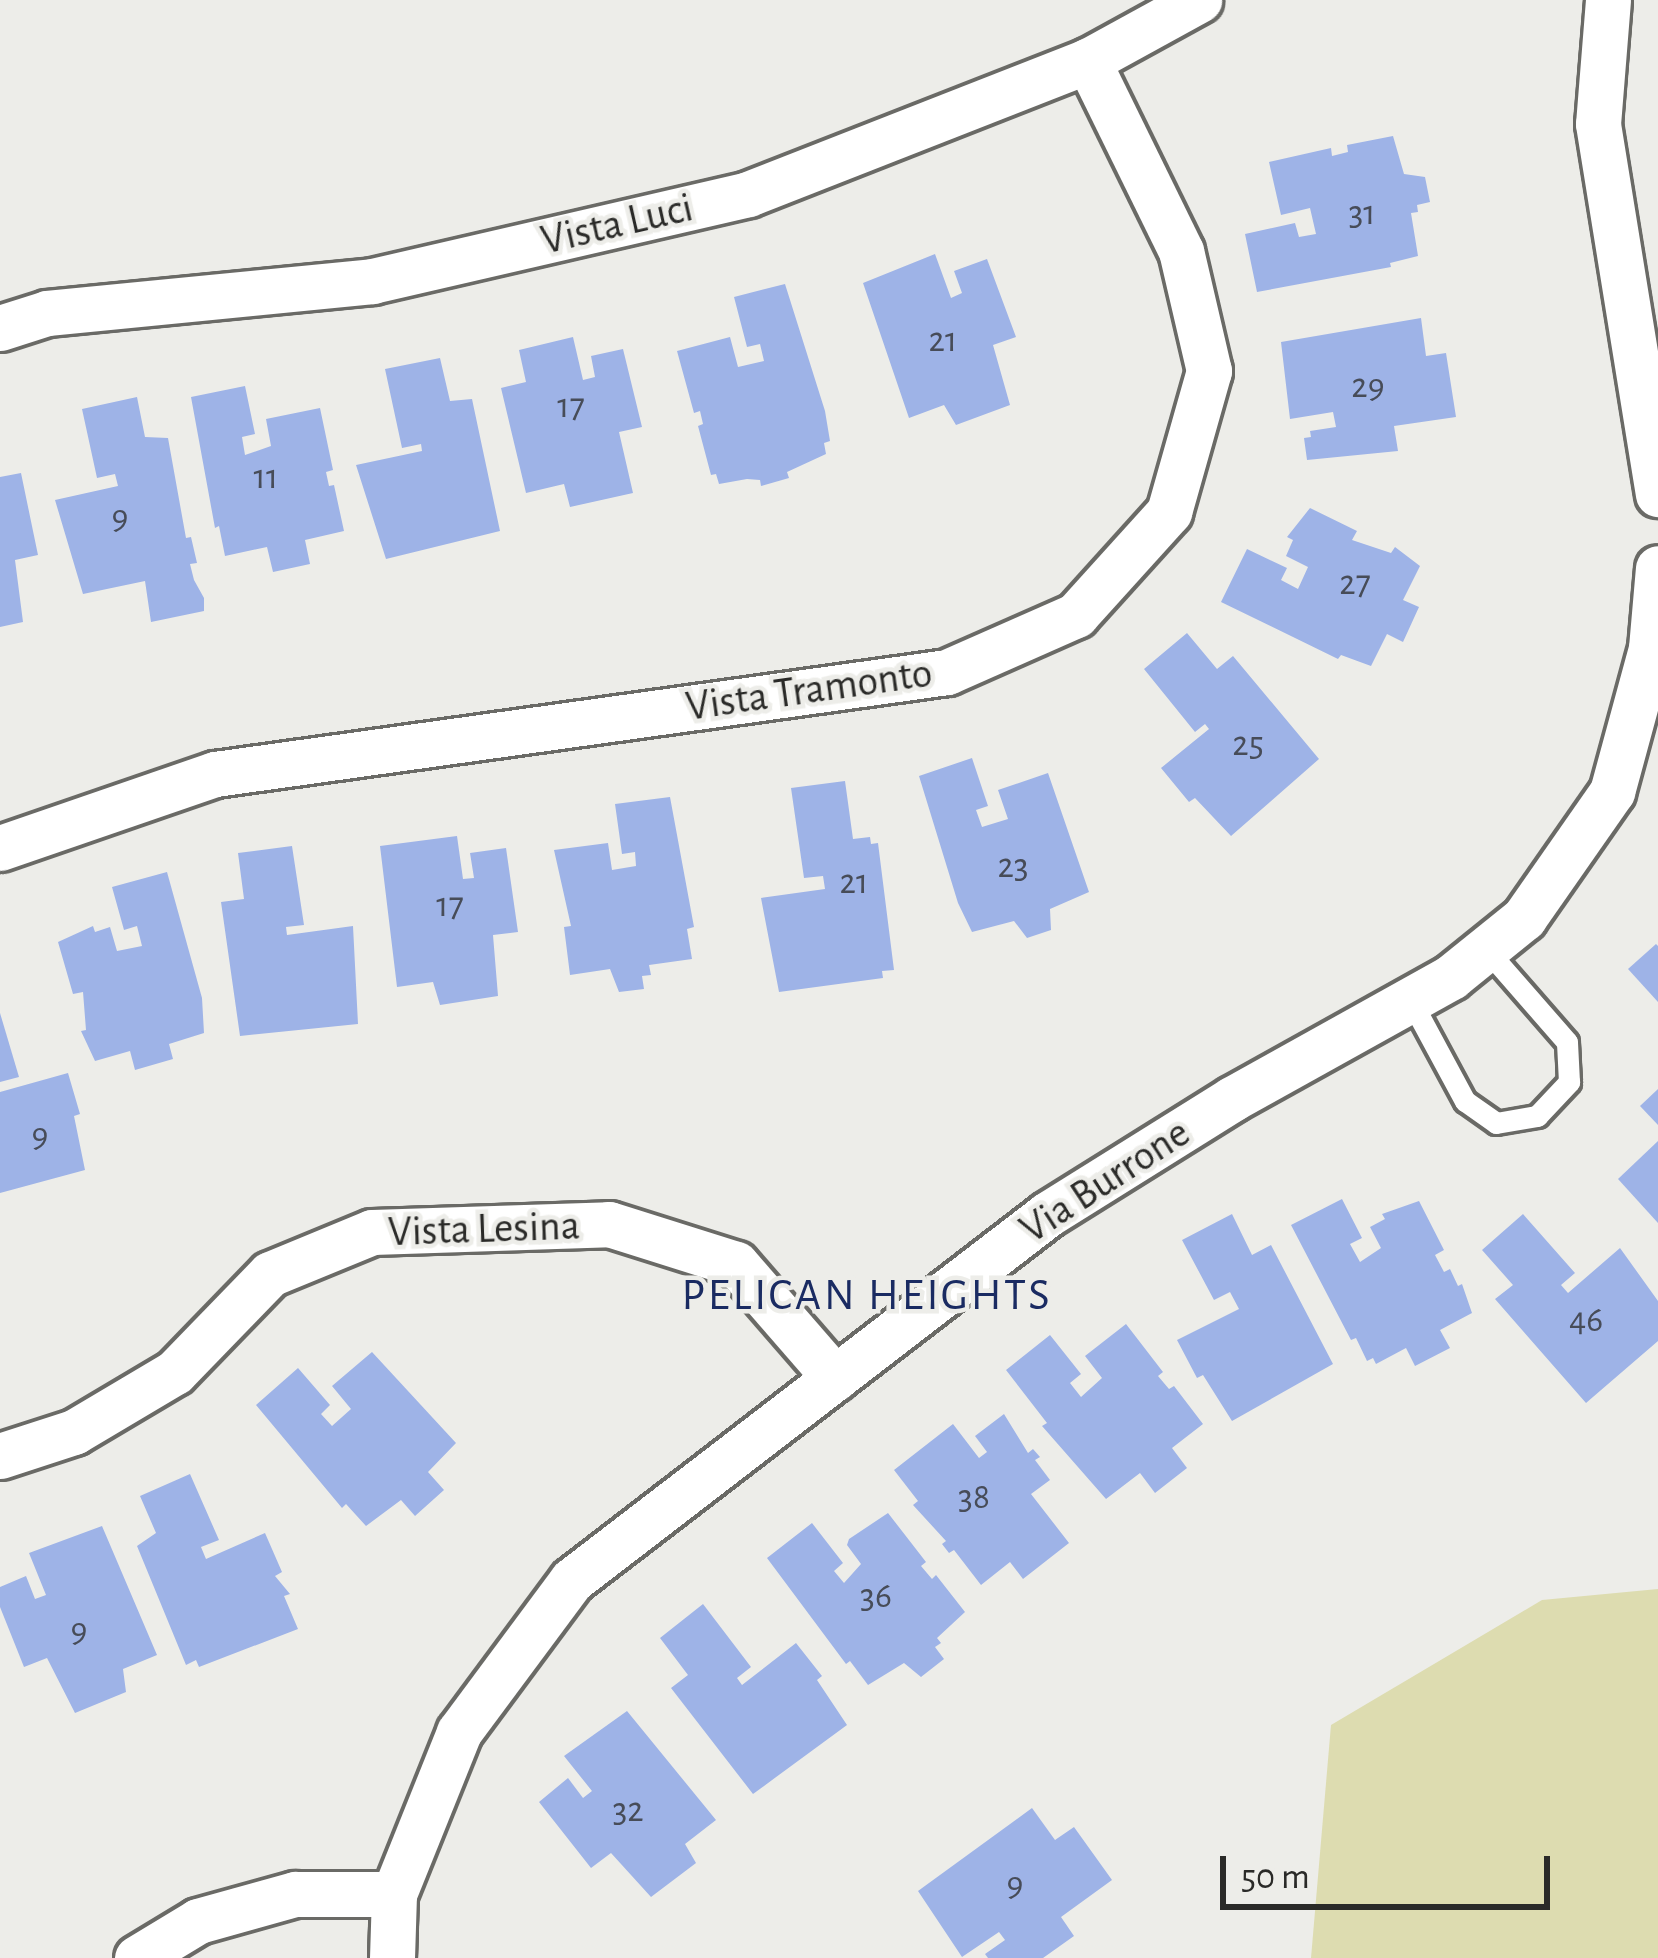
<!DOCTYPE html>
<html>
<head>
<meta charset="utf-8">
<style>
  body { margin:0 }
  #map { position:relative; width:1658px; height:1958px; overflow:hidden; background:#edede9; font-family:"Alegreya Sans",sans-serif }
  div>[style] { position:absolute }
  .green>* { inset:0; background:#dddcb0 }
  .building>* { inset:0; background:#9eb3e7 }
  .roads { filter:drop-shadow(3px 0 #6a6a66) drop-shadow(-3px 0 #6a6a66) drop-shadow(0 3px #6a6a66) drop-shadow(0 -3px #6a6a66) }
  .lane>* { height:21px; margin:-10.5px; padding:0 10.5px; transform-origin:10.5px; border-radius:10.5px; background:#fff }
  .street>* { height:45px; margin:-22.5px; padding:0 22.5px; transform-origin:22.5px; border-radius:22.5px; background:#fff }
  span { translate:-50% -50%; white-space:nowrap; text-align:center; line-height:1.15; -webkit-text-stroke:9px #edede9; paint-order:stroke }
  .number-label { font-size:36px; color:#474c58 }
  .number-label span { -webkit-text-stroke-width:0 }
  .street-label { font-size:42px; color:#2a2a28 }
  .neighbourhood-label { font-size:45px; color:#1a2b62; letter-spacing:3px }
  .scale { position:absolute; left:1220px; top:1856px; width:330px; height:54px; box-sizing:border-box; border:6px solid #2a2a28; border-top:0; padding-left:15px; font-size:36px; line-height:42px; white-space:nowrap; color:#2a2a28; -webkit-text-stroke:9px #edede9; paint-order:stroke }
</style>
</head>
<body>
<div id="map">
  <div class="green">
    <div style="clip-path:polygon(1658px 1589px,1658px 1958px,1311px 1958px,1331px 1725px,1542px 1600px)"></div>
  </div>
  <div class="building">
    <div style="clip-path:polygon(1393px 136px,1404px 174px,1425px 177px,1430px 202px,1417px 205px,1418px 212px,1411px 213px,1418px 256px,1390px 263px,1391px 267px,1257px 292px,1245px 234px,1295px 223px,1299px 237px,1316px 234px,1310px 208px,1281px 215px,1269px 162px,1331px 148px,1332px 156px,1348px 152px,1347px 145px)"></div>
    <div style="clip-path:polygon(935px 254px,951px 298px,962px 293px,954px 271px,987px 259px,1016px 337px,993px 345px,1010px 405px,956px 425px,944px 405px,909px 418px,863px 283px)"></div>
    <div style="clip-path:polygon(785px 284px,825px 411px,830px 441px,824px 443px,826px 454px,787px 472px,789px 478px,761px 486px,760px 480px,747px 479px,719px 484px,716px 474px,711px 475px,698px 426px,703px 424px,700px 411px,694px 413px,677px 351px,730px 337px,738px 367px,764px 361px,760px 344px,747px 347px,734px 297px)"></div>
    <div style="clip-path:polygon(1421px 318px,1426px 356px,1446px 353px,1456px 417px,1394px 426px,1398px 451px,1307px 460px,1304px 438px,1311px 437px,1310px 431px,1336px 427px,1333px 412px,1290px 419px,1281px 342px)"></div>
    <div style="clip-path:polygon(573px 337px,583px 380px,595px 377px,591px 356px,623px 349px,642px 427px,619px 432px,633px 493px,570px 507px,564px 484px,526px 493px,501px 388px,526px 382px,519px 350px)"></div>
    <div style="clip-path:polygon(440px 358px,450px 401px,472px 399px,500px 531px,386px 559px,356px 465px,422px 451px,421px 444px,402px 448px,385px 369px)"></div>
    <div style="clip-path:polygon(245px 386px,255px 434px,242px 437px,245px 455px,271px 446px,266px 419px,320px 408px,333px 470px,326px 472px,329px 486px,334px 485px,344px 531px,305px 540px,310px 564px,273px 572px,267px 547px,225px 556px,219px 526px,215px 528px,191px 397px)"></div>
    <div style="clip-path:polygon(137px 397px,145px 437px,168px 438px,186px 538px,191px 537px,197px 563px,190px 564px,194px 580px,204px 598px,204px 611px,151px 622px,145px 581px,83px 594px,55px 500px,118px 486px,115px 474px,97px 478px,82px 409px)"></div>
    <div style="clip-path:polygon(21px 473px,38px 555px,15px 560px,23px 622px,0 627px,0 477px)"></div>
    <div style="clip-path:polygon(1310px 508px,1357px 531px,1352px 540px,1391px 553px,1395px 547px,1420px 566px,1403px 600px,1419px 607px,1403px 642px,1387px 634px,1371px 666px,1341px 655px,1338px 659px,1221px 602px,1247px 549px,1287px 568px,1281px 580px,1298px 589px,1308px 567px,1286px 556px,1293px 540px,1287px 537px)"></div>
    <div style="clip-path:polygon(1187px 633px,1217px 669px,1233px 656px,1319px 759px,1231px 836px,1195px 798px,1189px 802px,1161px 768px,1209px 729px,1205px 724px,1195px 732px,1144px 669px)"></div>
    <div style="clip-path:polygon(972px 758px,988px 806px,976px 810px,982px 827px,1008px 819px,998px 790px,1048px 773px,1089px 892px,1050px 909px,1051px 930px,1027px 938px,1014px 921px,972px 932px,958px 903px,919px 776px)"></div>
    <div style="clip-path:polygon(845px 781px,853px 839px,870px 837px,871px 844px,878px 843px,894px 970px,882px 971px,883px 978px,779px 992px,761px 898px,825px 889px,823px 876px,804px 878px,791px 788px)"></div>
    <div style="clip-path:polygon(670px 797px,694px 927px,687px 929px,692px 959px,649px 965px,651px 975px,642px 976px,644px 989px,619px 992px,610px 969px,570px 975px,564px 927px,571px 926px,554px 850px,608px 843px,612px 870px,636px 866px,635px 852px,622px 854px,615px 804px)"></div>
    <div style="clip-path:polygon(457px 836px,463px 879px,474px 878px,470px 853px,506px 848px,518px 932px,493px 935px,498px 996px,440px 1005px,433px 982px,397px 987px,380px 846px)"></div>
    <div style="clip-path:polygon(292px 846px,304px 925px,286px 927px,287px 935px,353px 926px,358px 1024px,240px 1036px,221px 902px,244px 899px,238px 853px)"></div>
    <div style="clip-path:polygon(167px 872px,202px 998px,204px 1033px,169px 1044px,173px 1059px,135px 1070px,130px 1051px,95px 1061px,81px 1031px,86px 1030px,83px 992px,73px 994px,58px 942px,93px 926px,95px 932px,110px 927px,117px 951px,142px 946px,137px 926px,124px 930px,112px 887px)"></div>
    <div style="clip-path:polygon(1656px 944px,1658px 946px,1658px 1002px,1628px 969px)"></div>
    <div style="clip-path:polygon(0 1013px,19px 1077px,0 1082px)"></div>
    <div style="clip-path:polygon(68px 1073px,80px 1114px,74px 1116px,85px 1170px,0 1193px,0 1092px)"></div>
    <div style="clip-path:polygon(1658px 1089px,1658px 1125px,1640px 1106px)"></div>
    <div style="clip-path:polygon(1658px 1141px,1658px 1223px,1618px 1179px)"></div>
    <div style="clip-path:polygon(1342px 1199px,1362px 1238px,1350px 1244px,1360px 1262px,1381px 1248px,1370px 1227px,1385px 1219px,1382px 1214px,1419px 1201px,1444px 1250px,1435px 1255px,1444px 1272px,1450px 1269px,1458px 1286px,1462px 1284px,1472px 1313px,1440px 1330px,1450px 1348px,1415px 1366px,1406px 1348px,1376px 1364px,1373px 1358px,1367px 1361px,1356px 1338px,1351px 1340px,1291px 1225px)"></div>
    <div style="clip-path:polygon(1232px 1214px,1252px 1255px,1271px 1245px,1333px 1364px,1232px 1421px,1203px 1375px,1197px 1378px,1177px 1340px,1239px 1309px,1230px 1292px,1214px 1300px,1182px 1240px)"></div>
    <div style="clip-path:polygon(1523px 1214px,1575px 1273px,1561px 1285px,1568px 1293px,1620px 1248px,1658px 1301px,1658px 1341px,1586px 1403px,1495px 1299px,1513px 1285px,1482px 1250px)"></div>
    <div style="clip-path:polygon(1126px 1324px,1163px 1372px,1158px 1376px,1169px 1389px,1174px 1386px,1203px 1424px,1172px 1448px,1187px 1468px,1155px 1493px,1140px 1473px,1106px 1499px,1042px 1426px,1047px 1423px,1006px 1370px,1050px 1335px,1081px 1374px,1070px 1383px,1081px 1397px,1102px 1378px,1085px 1356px)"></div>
    <div style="clip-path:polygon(372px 1352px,456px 1443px,428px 1472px,444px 1490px,415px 1516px,401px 1500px,366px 1526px,346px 1504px,342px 1508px,256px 1405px,298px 1368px,330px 1405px,321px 1414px,332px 1426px,351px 1409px,332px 1386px)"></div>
    <div style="clip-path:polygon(1004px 1414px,1028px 1453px,1033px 1449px,1040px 1457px,1035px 1460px,1050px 1480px,1031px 1494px,1069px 1543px,1023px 1579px,1010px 1562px,981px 1585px,954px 1550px,949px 1553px,942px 1544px,946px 1541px,913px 1505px,918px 1501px,894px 1470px,953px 1424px,979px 1458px,987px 1452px,975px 1436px)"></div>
    <div style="clip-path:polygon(190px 1474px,219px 1540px,201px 1547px,206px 1559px,265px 1533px,282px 1572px,275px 1576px,290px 1594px,284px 1596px,298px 1629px,199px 1667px,196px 1660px,186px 1665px,137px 1546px,156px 1533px,140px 1496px)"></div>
    <div style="clip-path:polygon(888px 1513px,926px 1562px,921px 1566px,932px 1579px,936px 1575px,965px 1612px,937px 1638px,941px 1643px,935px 1647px,944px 1659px,921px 1677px,904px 1663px,868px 1685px,850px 1661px,846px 1664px,767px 1558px,812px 1523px,843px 1563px,834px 1571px,844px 1583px,861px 1564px,847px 1545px,849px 1539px)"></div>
    <div style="clip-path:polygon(102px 1526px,157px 1655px,123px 1669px,126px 1692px,75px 1713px,47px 1658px,24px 1667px,0 1607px,0 1587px,26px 1576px,35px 1599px,46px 1595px,29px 1553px)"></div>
    <div style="clip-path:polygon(703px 1604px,751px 1667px,737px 1678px,742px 1685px,796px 1643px,822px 1676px,817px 1680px,847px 1725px,753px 1794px,671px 1688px,688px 1675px,660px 1638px)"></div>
    <div style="clip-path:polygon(627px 1711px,716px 1820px,685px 1844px,696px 1863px,651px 1897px,611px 1853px,591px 1868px,539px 1802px,568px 1778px,583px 1798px,592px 1791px,564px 1756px)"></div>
    <div style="clip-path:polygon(1032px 1808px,1055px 1840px,1074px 1827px,1112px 1880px,1061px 1917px,1074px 1936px,1043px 1958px,988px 1958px,985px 1954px,1005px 1940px,999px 1932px,962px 1957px,918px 1891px)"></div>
  </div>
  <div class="roads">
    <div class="lane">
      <div style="left:1410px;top:999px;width:116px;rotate:61.7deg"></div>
      <div style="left:1465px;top:1101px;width:38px;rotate:35deg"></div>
      <div style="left:1496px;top:1123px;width:42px;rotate:-9.7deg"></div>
      <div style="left:1537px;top:1116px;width:47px;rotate:-46.7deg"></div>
      <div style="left:1569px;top:1082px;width:40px;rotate:-92.9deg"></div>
      <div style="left:1567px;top:1042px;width:123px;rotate:-131.1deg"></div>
    </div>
    <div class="street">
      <div style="left:1608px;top:0;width:124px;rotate:94.6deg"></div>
      <div style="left:1598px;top:124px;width:375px;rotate:80.8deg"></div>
      <div style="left:0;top:328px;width:49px;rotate:-17.7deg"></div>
      <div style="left:47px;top:313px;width:327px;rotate:-5.6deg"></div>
      <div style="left:372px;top:281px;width:386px;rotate:-13deg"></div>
      <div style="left:748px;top:194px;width:365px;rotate:-21.4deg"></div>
      <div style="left:1088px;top:61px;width:127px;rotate:-28.8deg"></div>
      <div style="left:0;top:848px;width:227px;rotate:-19deg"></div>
      <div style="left:215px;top:774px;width:739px;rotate:-7.93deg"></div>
      <div style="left:947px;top:672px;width:141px;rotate:-23.8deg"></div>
      <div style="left:1076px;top:615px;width:139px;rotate:-47.9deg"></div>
      <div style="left:1169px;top:512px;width:147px;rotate:-74.2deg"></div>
      <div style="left:1209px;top:371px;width:123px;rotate:-103.1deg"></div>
      <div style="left:1181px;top:251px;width:212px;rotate:-116.1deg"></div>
      <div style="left:0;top:1456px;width:78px;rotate:-18deg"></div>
      <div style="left:74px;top:1432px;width:117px;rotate:-30.7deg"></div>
      <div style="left:175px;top:1372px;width:136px;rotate:-45.9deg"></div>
      <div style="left:270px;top:1274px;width:110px;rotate:-22.4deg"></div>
      <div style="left:372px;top:1232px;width:237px;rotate:-1.9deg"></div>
      <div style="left:609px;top:1224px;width:133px;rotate:17.5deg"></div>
      <div style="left:736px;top:1264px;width:151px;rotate:49deg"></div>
      <div style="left:137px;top:1958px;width:71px;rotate:-31.2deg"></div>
      <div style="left:198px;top:1921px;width:101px;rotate:-15.6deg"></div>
      <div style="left:295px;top:1894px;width:99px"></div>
      <div style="left:392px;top:1958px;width:64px;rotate:-88.2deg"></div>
      <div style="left:394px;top:1894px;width:175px;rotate:-68.1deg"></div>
      <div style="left:459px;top:1732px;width:189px;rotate:-53.4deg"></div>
      <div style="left:572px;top:1580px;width:600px;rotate:-37.56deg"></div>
      <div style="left:1048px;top:1214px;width:217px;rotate:-32deg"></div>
      <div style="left:1232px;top:1099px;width:251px;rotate:-29.1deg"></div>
      <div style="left:1451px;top:977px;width:94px;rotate:-38.9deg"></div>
      <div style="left:1524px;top:918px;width:154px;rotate:-55.1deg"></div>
      <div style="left:1612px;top:792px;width:149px;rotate:-74.8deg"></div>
      <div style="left:1651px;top:648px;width:80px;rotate:-85deg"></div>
    </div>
  </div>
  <div class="number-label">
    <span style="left:1362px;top:214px">31</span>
    <span style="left:943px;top:341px">21</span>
    <span style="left:1368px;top:387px">29</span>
    <span style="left:571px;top:407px">17</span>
    <span style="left:266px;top:478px">11</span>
    <span style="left:120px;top:518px">9</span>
    <span style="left:1355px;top:584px">27</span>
    <span style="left:1248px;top:745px">25</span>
    <span style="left:1013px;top:867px">23</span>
    <span style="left:854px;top:883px">21</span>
    <span style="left:450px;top:906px">17</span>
    <span style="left:40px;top:1136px">9</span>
    <span style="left:1586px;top:1321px">46</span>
    <span style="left:974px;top:1498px">38</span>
    <span style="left:876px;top:1597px">36</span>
    <span style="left:79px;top:1631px">9</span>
    <span style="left:628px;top:1811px">32</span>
    <span style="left:1015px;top:1885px">9</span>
  </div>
  <div class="street-label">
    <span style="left:617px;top:224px;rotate:-13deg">Vista Luci</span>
    <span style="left:809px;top:690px;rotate:-8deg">Vista Tramonto</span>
    <span style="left:1105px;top:1181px;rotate:-33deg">Via Burrone</span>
    <span style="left:484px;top:1229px;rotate:-2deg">Vista Lesina</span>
  </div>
  <div class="neighbourhood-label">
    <span style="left:867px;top:1296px">PELICAN HEIGHTS</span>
  </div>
  <div class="scale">50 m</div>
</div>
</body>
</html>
